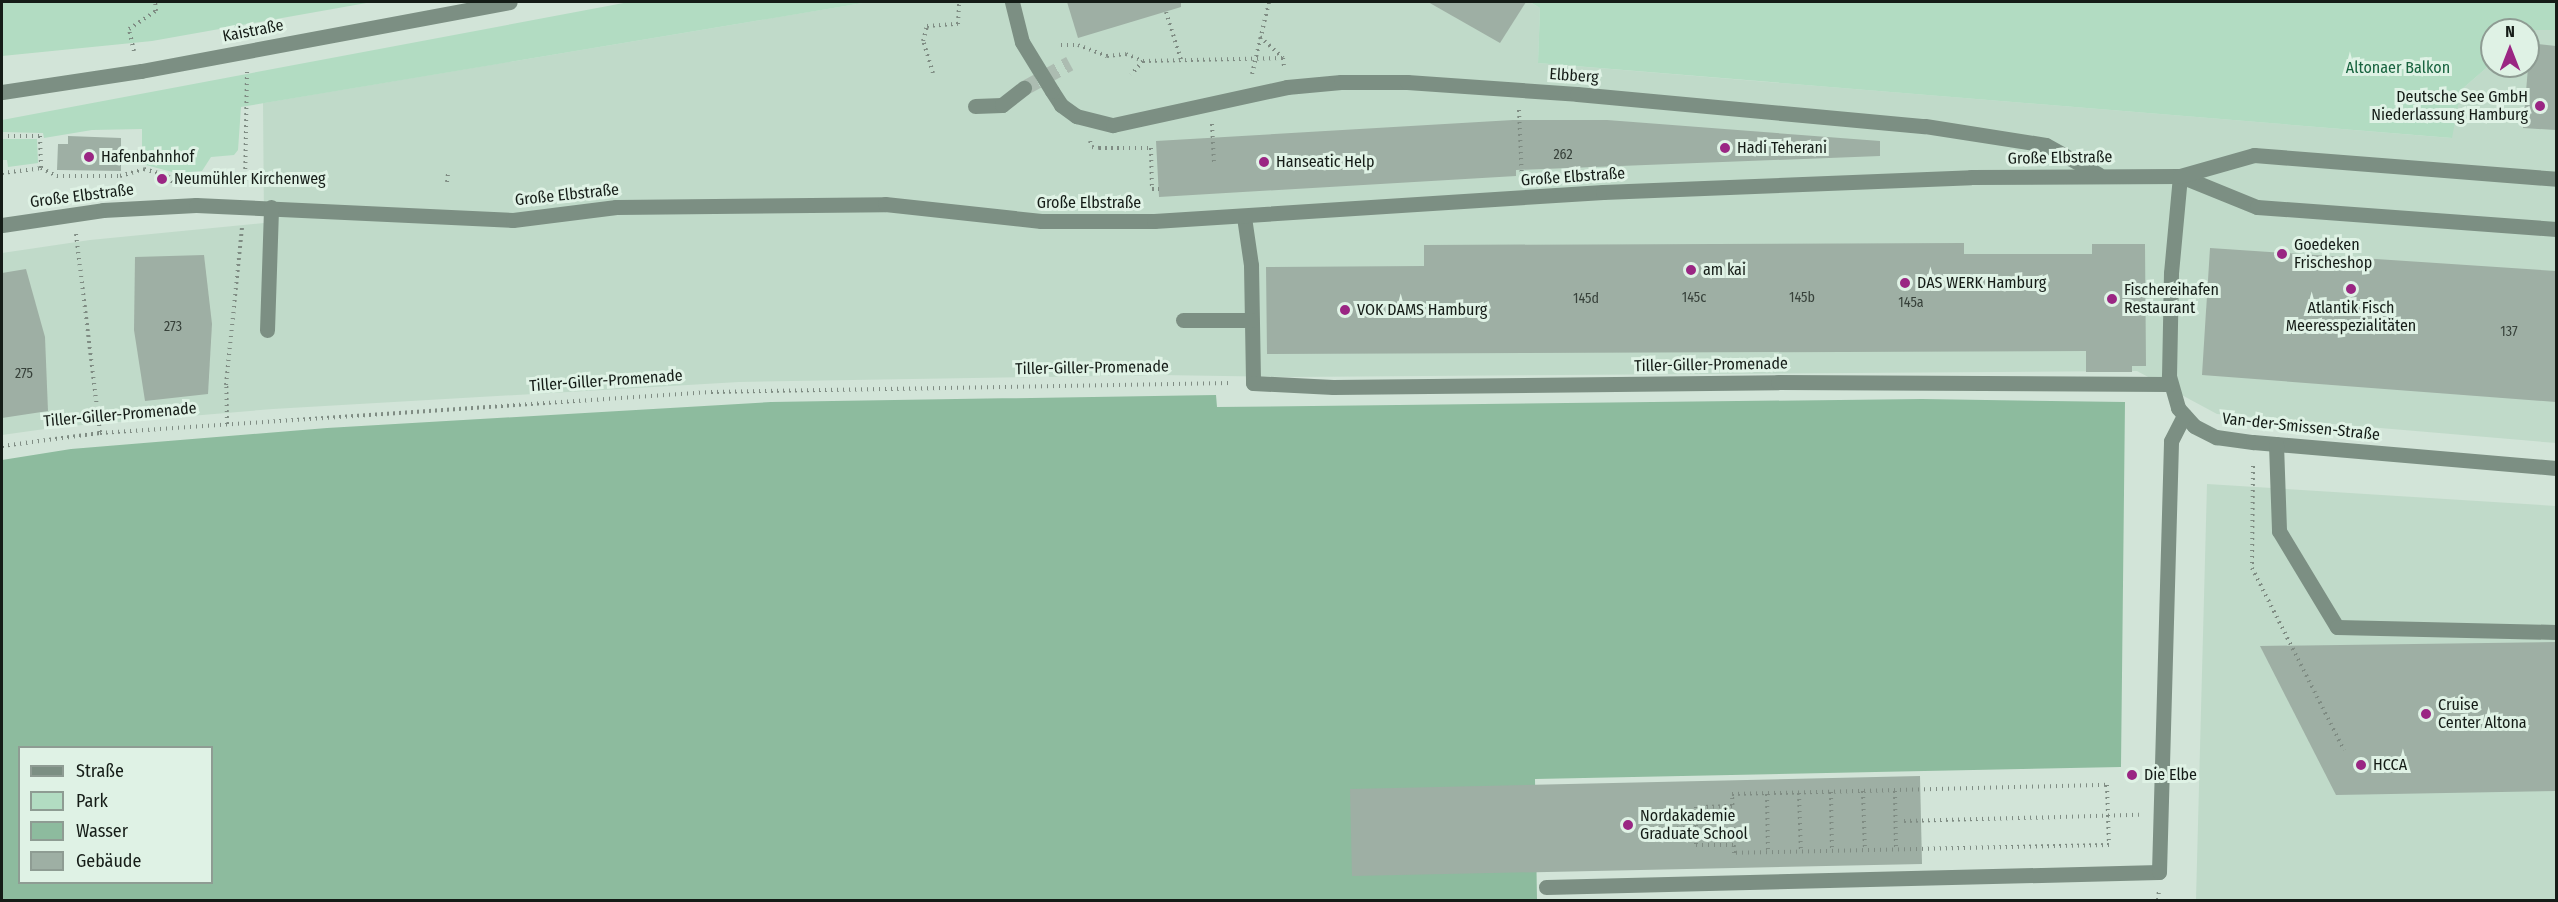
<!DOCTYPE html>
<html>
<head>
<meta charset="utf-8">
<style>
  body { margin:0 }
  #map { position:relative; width:2558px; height:902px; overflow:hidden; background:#d2e4d8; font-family:"Fira Sans Condensed",sans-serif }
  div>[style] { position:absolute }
  .built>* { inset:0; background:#c0dac9 }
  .green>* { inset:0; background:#b2dcc2 }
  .water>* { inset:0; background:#8dbb9e }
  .building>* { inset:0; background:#9eafa4 }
  .minor-tunnel>* { height:15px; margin-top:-7.5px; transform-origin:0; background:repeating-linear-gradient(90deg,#acbcb1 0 15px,transparent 0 23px) }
  .path>* { height:4px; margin-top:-2px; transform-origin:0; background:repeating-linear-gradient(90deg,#7f8c83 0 1.5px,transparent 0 6px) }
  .minor>* { height:15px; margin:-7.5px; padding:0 7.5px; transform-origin:7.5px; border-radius:7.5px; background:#7c8f83 }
  .minor-bridge>* { height:15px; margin:-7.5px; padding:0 7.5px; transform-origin:7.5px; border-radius:7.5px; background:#7c8f83 }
  .dots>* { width:16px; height:16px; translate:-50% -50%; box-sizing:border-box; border:3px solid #dff2e5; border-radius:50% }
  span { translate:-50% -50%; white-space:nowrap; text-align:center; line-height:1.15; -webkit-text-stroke:6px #dff2e5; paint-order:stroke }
  .number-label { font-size:14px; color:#37413a }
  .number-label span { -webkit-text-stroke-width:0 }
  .street-label { font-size:16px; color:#151c17 }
  .park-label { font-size:16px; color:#18633f }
  .poi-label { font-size:16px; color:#151c17 }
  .right { translate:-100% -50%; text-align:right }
  .left { translate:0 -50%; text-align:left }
  .frame { position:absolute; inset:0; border:3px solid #151c17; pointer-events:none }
  .legend { position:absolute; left:18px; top:746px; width:195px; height:138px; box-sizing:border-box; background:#dff2e5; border:2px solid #8e9c93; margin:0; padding:8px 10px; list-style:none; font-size:18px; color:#151c17 }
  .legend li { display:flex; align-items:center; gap:12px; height:30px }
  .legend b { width:30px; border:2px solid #8e9c93 }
  .north { position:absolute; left:2480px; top:18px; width:60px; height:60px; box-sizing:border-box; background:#dff2e5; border:2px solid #8e9c93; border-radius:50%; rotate:0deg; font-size:16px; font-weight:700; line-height:24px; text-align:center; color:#151c17 }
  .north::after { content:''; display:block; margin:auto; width:21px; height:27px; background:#9a2683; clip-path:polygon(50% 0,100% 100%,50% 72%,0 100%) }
</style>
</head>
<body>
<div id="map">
  <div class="built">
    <div style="clip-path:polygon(869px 2px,1530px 2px,1540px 8px,1538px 63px,2451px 138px,2461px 90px,2492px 63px,2492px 66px,2528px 66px,2531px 28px,2556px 30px,2556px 443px,2217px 414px,2137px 371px,1290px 377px,1160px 375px,739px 382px,273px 409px,59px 427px,2px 435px,2px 253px,90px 240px,264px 223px,263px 103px)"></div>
    <div style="clip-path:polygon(2207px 484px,2556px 506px,2556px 900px,2196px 900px)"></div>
  </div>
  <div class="green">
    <div style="clip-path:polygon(2px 2px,372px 2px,152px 41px,2px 56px)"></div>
    <div style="clip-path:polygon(629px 2px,869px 2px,241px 107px,238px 150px,234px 155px,211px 157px,202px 171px,176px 173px,142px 164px,142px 129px,92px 130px,44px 138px,43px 133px,2px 132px,2px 120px)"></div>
    <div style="clip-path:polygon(1530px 2px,2556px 2px,2556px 30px,2492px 30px,2492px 63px,2461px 90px,2452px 138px,1538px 63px,1540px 8px)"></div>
    <div style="clip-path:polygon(2px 139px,37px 139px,38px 163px,8px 167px,7px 160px,2px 160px)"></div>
  </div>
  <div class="water">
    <div style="clip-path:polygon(evenodd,1216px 395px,1217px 407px,1922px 399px,2125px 402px,2121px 767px,1535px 779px,1537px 900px,2px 900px,2px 460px,71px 449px,327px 428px,771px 402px,1216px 395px,20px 748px,212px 748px,212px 882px,20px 882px,20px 748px)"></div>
  </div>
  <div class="building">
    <div style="clip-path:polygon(1067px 2px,1181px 2px,1181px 7px,1078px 38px)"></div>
    <div style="clip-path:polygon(1428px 2px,1526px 2px,1500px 43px)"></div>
    <div style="clip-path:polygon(2530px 43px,2556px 46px,2556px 130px,2523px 128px)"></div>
    <div style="clip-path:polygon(1513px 120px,1607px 120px,1880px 141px,1880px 156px,1516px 170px,1516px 176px,1159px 197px,1156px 141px)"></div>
    <div style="clip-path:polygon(68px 136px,121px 138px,121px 171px,57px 170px,58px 144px,68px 144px)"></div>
    <div style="clip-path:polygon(1964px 243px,1964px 254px,2092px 254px,2092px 244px,2145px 244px,2146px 366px,2132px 366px,2132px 372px,2086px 372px,2086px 351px,1267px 354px,1266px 267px,1424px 266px,1424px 245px)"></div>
    <div style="clip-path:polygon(2210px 248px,2556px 271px,2556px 402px,2202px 375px)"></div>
    <div style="clip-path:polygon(204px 255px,212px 324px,208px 394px,145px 401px,134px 330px,135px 257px)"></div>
    <div style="clip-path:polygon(26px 269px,45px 337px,48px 411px,2px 418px,2px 273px)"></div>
    <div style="clip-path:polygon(2556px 642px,2556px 791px,2336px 795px,2260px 646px)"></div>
    <div style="clip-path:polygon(1920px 776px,1922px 864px,1352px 876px,1350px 789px)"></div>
  </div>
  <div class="minor-tunnel">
    <div style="left:1024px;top:88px;width:52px;rotate:-28.5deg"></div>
  </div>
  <div class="path">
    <div style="left:1166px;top:12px;width:50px;rotate:72.6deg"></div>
    <div style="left:1260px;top:37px;width:31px;rotate:42deg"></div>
    <div style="left:1283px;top:58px;width:8px;rotate:83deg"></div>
    <div style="left:1061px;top:45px;width:17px"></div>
    <div style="left:1078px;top:45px;width:31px;rotate:21deg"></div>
    <div style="left:1107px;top:56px;width:19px;rotate:-6deg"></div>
    <div style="left:1126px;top:54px;width:18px;rotate:22deg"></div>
    <div style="left:1143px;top:61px;width:18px;rotate:131deg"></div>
    <div style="left:134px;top:51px;width:23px;rotate:-103deg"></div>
    <div style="left:129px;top:29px;width:32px;rotate:-34deg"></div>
    <div style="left:156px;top:11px;width:9px;rotate:-96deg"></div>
    <div style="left:1143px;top:61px;width:140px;rotate:-1.2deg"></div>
    <div style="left:933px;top:73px;width:34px;rotate:-107deg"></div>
    <div style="left:923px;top:41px;width:16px;rotate:-75deg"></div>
    <div style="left:927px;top:26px;width:31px;rotate:-4deg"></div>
    <div style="left:958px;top:24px;width:22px;rotate:-87deg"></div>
    <div style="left:1252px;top:74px;width:74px;rotate:-76.7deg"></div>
    <div style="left:1519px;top:110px;width:68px;rotate:87.5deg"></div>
    <div style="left:1212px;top:124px;width:38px;rotate:87deg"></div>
    <div style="left:2px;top:136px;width:38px"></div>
    <div style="left:40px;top:136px;width:32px;rotate:88deg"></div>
    <div style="left:41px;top:168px;width:18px;rotate:27deg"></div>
    <div style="left:57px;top:176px;width:63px"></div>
    <div style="left:120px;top:176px;width:25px;rotate:-16deg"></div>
    <div style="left:144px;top:169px;width:25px;rotate:16deg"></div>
    <div style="left:168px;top:176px;width:10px;rotate:53deg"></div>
    <div style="left:1090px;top:141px;width:6px;rotate:72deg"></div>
    <div style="left:1092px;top:147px;width:7px;rotate:8deg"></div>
    <div style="left:1099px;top:148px;width:52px"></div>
    <div style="left:1151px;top:148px;width:41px;rotate:88.6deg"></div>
    <div style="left:1152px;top:189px;width:7px"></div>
    <div style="left:2px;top:173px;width:39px;rotate:-7deg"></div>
    <div style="left:447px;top:182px;width:8px;rotate:-83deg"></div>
    <div style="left:245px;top:187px;width:115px;rotate:-89deg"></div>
    <div style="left:76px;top:234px;width:200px;rotate:83.1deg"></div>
    <div style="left:227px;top:424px;width:39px;rotate:-91deg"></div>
    <div style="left:226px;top:385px;width:159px;rotate:-84.2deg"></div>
    <div style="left:2px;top:446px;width:99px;rotate:-7.6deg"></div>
    <div style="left:100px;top:433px;width:612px;rotate:-3.84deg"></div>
    <div style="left:711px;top:392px;width:520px;rotate:-0.99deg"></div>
    <div style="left:2253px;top:466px;width:102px;rotate:90.6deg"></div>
    <div style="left:2252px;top:568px;width:204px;rotate:63.2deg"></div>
    <div style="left:2107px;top:785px;width:60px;rotate:88.1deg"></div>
    <div style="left:2109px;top:845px;width:375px;rotate:178.8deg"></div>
    <div style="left:1734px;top:853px;width:59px;rotate:-91.9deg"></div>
    <div style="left:1732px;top:794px;width:375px;rotate:-1.4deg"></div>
    <div style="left:1863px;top:791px;width:60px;rotate:88.1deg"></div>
    <div style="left:1895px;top:791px;width:59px;rotate:89deg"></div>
    <div style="left:1831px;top:792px;width:59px;rotate:89deg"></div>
    <div style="left:1799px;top:793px;width:59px;rotate:88.1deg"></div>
    <div style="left:1767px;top:794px;width:58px;rotate:89deg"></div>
    <div style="left:1732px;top:806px;width:36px;rotate:178deg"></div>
    <div style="left:1696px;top:807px;width:38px;rotate:90deg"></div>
    <div style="left:1696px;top:845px;width:37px"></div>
    <div style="left:1904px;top:821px;width:235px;rotate:-1.5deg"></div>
    <div style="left:1641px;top:829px;width:55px;rotate:-1deg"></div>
    <div style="left:2158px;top:900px;width:9px;rotate:-84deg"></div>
  </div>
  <div class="minor">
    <div style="left:1012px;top:2px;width:41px;rotate:76deg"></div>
    <div style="left:1052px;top:91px;width:17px;rotate:57deg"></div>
    <div style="left:1061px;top:105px;width:19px;rotate:36deg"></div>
    <div style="left:1076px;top:116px;width:38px;rotate:14deg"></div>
    <div style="left:1113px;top:125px;width:178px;rotate:-12.3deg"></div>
    <div style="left:1287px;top:87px;width:54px;rotate:-5.3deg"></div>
    <div style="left:1341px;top:82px;width:66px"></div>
    <div style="left:1407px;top:82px;width:170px;rotate:4deg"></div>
    <div style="left:1577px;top:94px;width:349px;rotate:5.3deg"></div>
    <div style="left:1925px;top:126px;width:122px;rotate:8.9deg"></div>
    <div style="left:2046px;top:145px;width:60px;rotate:29.1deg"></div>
    <div style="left:2px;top:92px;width:141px;rotate:-8.6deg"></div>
    <div style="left:141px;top:71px;width:375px;rotate:-10.6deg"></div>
    <div style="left:975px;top:106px;width:27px;rotate:-2deg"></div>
    <div style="left:1002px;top:105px;width:28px;rotate:-38deg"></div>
    <div style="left:2180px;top:176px;width:97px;rotate:95.3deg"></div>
    <div style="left:2171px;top:273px;width:103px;rotate:91.1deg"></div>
    <div style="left:2169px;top:376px;width:33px;rotate:74deg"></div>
    <div style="left:2178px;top:408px;width:24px;rotate:48deg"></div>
    <div style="left:2194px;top:426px;width:25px;rotate:27deg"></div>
    <div style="left:2216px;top:437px;width:37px;rotate:8deg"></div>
    <div style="left:2253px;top:442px;width:304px;rotate:4.9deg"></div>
    <div style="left:2183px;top:177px;width:80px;rotate:22.1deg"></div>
    <div style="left:2257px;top:207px;width:300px;rotate:4.2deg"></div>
    <div style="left:1244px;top:217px;width:49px;rotate:81.7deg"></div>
    <div style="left:1251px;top:265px;width:118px;rotate:89deg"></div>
    <div style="left:1253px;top:383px;width:80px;rotate:2.9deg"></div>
    <div style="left:1333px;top:387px;width:445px;rotate:-0.6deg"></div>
    <div style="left:1778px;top:382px;width:391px;rotate:0.3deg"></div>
    <div style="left:2px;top:225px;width:102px;rotate:-8.4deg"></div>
    <div style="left:103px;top:210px;width:93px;rotate:-3.1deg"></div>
    <div style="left:196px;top:205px;width:317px;rotate:2.7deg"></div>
    <div style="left:513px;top:220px;width:104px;rotate:-7.2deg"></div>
    <div style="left:616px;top:207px;width:269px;rotate:-0.6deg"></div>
    <div style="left:885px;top:204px;width:157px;rotate:6.2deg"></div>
    <div style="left:1041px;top:221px;width:113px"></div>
    <div style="left:1154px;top:221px;width:450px;rotate:-3.7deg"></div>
    <div style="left:1603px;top:192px;width:368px;rotate:-2.3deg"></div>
    <div style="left:1971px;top:177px;width:209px;rotate:-0.3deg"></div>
    <div style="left:2180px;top:176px;width:77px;rotate:-15.8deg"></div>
    <div style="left:2254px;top:155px;width:303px;rotate:4.5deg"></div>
    <div style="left:1183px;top:320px;width:68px"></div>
    <div style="left:267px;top:330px;width:123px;rotate:-88.1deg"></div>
    <div style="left:2276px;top:444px;width:87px;rotate:88deg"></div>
    <div style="left:2279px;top:531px;width:112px;rotate:58.9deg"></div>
    <div style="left:2337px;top:627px;width:219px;rotate:1.3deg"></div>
    <div style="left:1546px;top:887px;width:613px;rotate:-1.4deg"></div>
    <div style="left:2159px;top:872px;width:431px;rotate:-88.4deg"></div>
    <div style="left:2171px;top:441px;width:29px;rotate:-63deg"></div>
  </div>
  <div class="minor-bridge">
    <div style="left:1022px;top:42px;width:57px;rotate:58.5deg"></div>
  </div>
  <div class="dots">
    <div style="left:2540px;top:106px;background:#9a2683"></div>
    <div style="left:1725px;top:148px;background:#9a2683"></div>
    <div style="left:89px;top:157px;background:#9a2683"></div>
    <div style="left:1264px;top:162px;background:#9a2683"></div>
    <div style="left:162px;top:179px;background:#9a2683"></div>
    <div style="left:2282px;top:254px;background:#9a2683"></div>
    <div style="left:1691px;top:270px;background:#9a2683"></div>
    <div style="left:1905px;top:283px;background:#9a2683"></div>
    <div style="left:2351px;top:289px;background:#9a2683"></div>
    <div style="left:2112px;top:299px;background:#9a2683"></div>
    <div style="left:1345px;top:310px;background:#9a2683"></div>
    <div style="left:2426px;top:714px;background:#9a2683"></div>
    <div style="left:2361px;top:765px;background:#9a2683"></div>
    <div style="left:2132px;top:775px;background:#9a2683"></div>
    <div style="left:1628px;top:825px;background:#9a2683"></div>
  </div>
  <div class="number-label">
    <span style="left:1563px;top:155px">262</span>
    <span style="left:1694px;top:298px">145c</span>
    <span style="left:1802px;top:298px">145b</span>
    <span style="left:1586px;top:299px">145d</span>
    <span style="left:1911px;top:303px">145a</span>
    <span style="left:173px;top:327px">273</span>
    <span style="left:2509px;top:332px">137</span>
    <span style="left:24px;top:374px">275</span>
  </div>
  <div class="street-label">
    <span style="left:253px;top:31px;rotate:-11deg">Kaistraße</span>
    <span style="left:1574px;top:76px;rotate:4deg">Elbberg</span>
    <span style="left:2060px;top:158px;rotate:-1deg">Große Elbstraße</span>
    <span style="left:1573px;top:177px;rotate:-4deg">Große Elbstraße</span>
    <span style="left:567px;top:195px;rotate:-6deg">Große Elbstraße</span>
    <span style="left:82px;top:196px;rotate:-7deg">Große Elbstraße</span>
    <span style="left:1089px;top:203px">Große Elbstraße</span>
    <span style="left:1711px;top:365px;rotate:-1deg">Tiller-Giller-Promenade</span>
    <span style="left:1092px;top:368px;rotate:-1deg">Tiller-Giller-Promenade</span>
    <span style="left:606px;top:381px;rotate:-4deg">Tiller-Giller-Promenade</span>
    <span style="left:120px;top:415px;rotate:-5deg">Tiller-Giller-Promenade</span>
    <span style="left:2301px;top:427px;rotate:6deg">Van-der-Smissen-Straße</span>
  </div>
  <div class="park-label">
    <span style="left:2398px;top:68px">Altonaer Balkon</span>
  </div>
  <div class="poi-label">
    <span class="right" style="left:2528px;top:106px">Deutsche See GmbH<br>Niederlassung Hamburg</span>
    <span class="left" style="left:1737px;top:148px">Hadi Teherani</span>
    <span class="left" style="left:101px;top:157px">Hafenbahnhof</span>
    <span class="left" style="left:1276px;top:162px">Hanseatic Help</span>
    <span class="left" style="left:174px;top:179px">Neumühler Kirchenweg</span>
    <span class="left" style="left:2294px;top:254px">Goedeken<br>Frischeshop</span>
    <span class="left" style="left:1703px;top:270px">am kai</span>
    <span class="left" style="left:1917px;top:283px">DAS WERK Hamburg</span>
    <span class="left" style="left:2124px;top:299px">Fischereihafen<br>Restaurant</span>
    <span style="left:2351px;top:317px">Atlantik Fisch<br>Meeresspezialitäten</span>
    <span class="left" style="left:1357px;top:310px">VOK DAMS Hamburg</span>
    <span class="left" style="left:2438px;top:714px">Cruise<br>Center Altona</span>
    <span class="left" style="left:2373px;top:765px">HCCA</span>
    <span class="left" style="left:2144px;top:775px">Die Elbe</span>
    <span class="left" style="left:1640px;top:825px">Nordakademie<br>Graduate School</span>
  </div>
  <div class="frame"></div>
  <ul class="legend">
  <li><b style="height:8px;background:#7c8f83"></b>Straße</li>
  <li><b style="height:16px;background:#b2dcc2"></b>Park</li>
  <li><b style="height:16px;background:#8dbb9e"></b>Wasser</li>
  <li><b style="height:16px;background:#9eafa4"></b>Gebäude</li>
  </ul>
  <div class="north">N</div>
</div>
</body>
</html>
